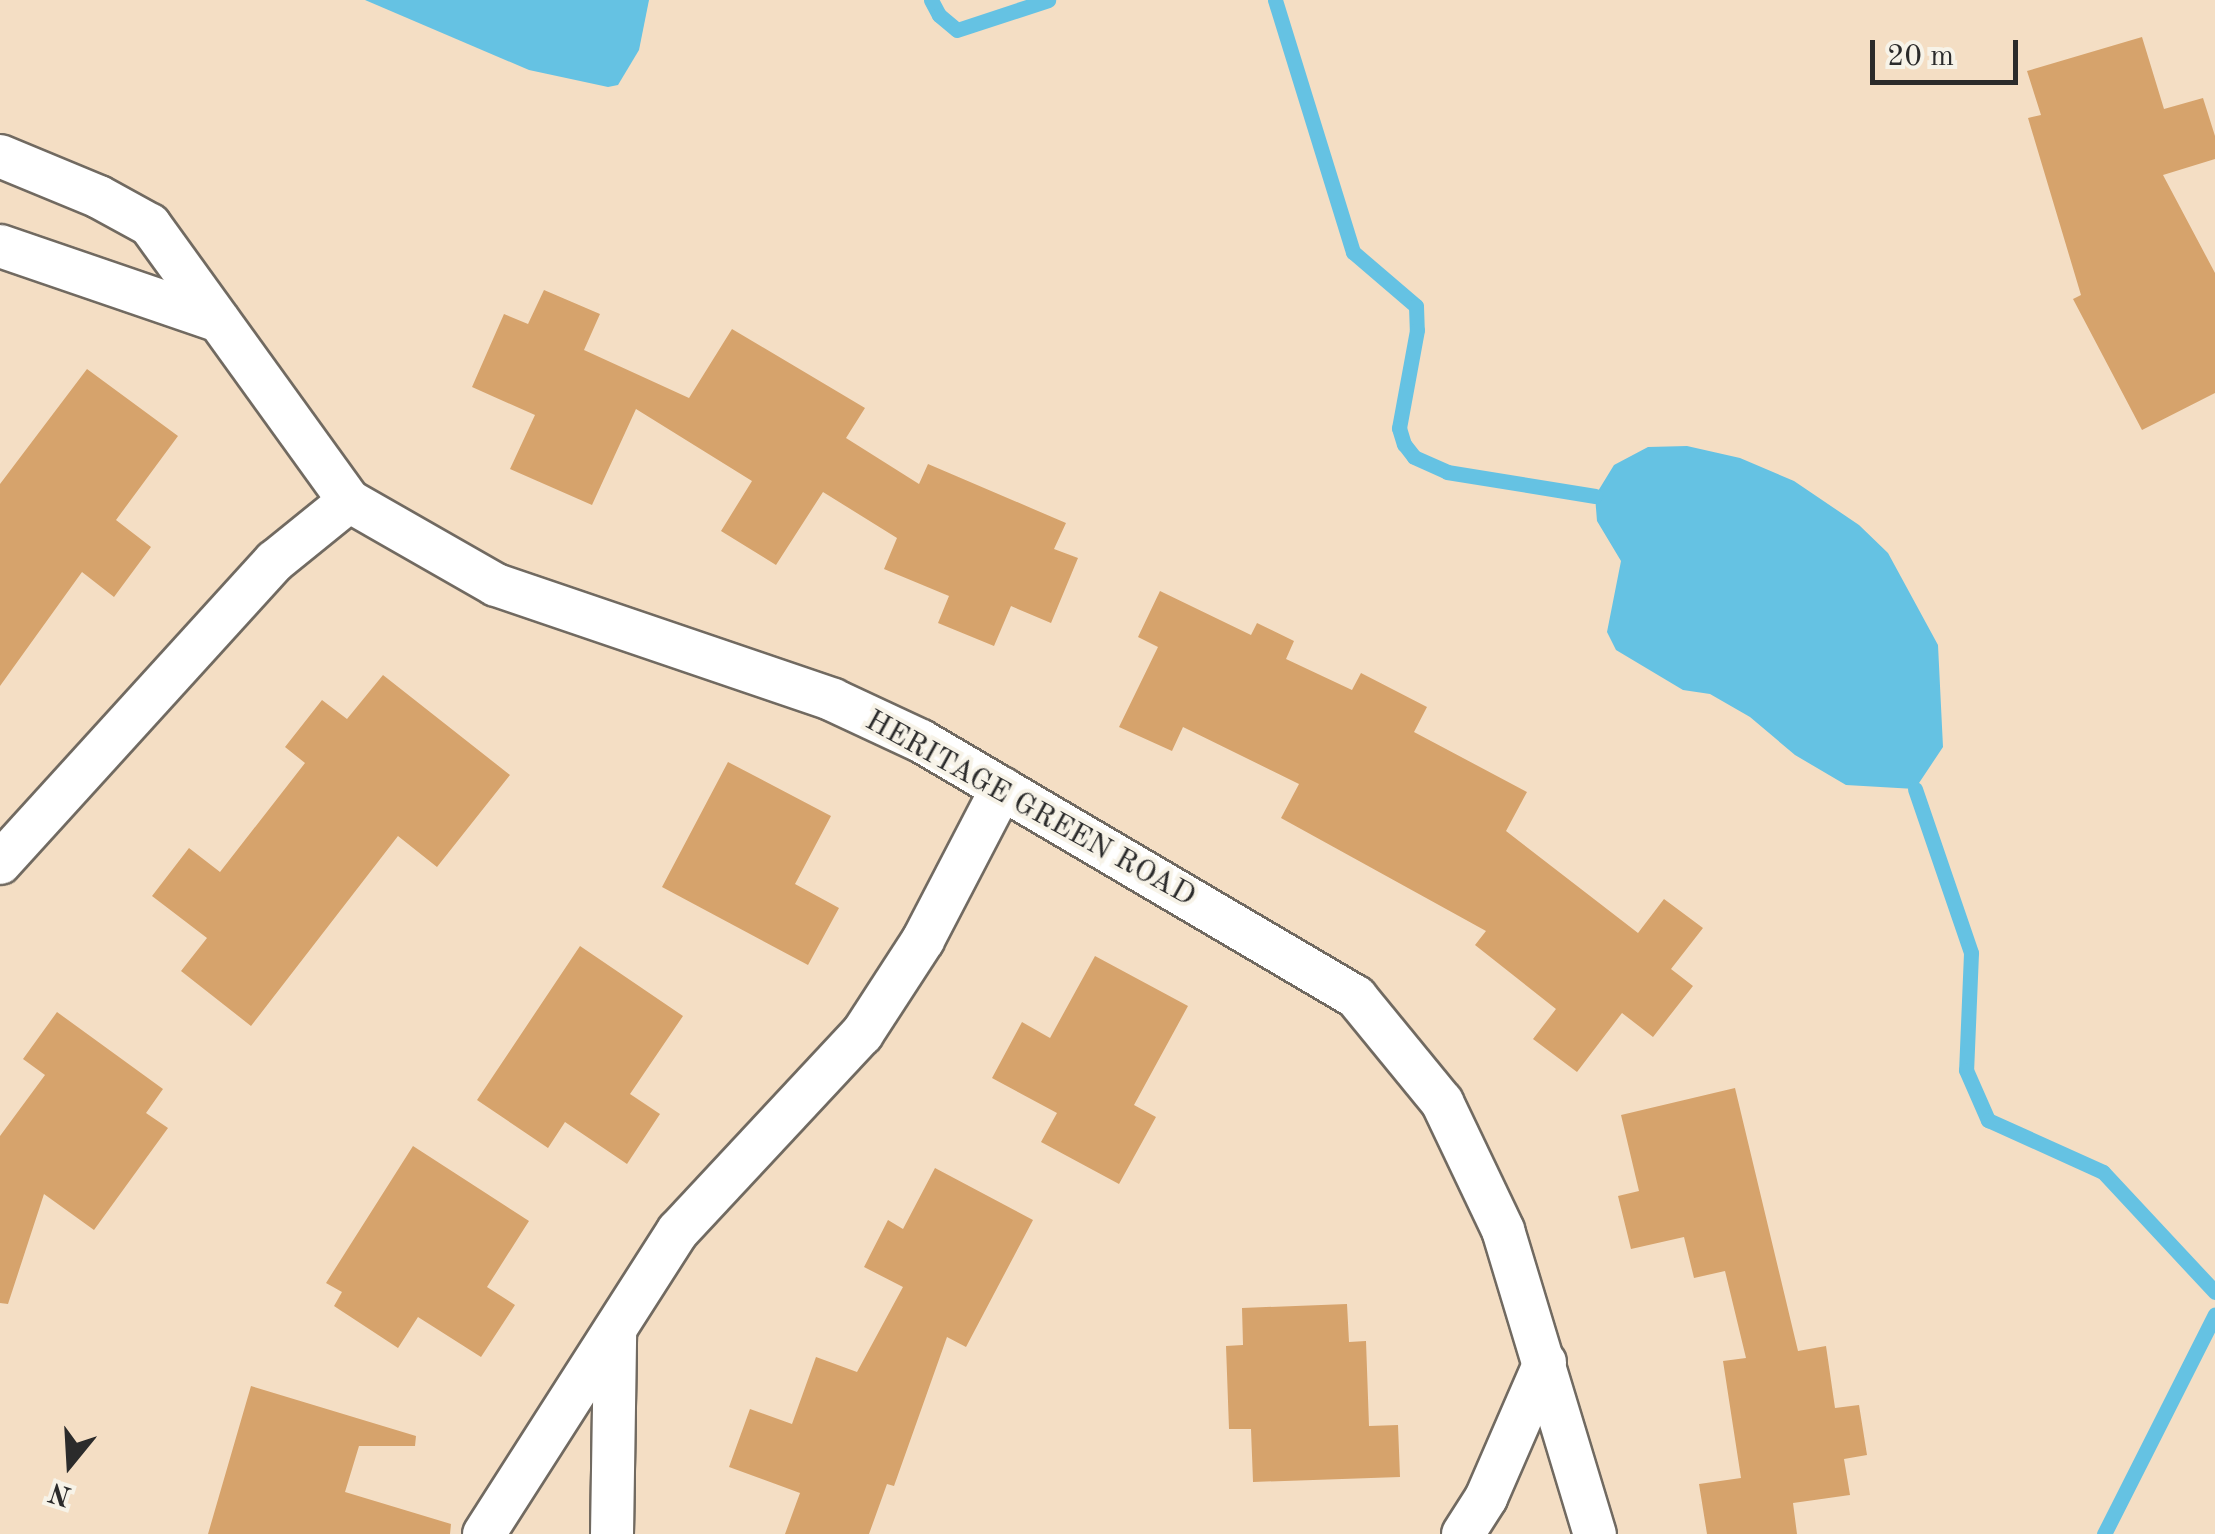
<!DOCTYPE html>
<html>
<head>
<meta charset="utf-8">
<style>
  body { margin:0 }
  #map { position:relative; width:2215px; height:1534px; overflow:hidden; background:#f4dec4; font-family:"Old Standard TT",serif }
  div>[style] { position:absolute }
  .water>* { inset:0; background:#65c2e3 }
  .stream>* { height:15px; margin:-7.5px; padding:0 7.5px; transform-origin:7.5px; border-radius:7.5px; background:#65c2e3 }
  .building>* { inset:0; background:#d6a36c }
  .roads { filter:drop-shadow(2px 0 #716a61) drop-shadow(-2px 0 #716a61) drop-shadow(0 2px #716a61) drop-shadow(0 -2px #716a61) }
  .street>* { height:42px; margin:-21px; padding:0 21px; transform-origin:21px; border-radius:21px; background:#fff }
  span { translate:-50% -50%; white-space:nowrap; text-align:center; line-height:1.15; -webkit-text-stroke:8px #f7f3e8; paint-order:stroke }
  .street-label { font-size:30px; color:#2b2b2b }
  .north { position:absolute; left:20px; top:1414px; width:100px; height:100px; -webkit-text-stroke:8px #f7f3e8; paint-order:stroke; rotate:198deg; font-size:28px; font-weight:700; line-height:40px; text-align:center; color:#2b2b2b }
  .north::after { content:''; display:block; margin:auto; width:35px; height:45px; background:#2b2b2b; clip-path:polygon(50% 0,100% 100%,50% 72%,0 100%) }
  .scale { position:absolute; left:1870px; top:40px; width:148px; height:45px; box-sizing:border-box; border:5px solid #2b2b2b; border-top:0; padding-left:12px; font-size:30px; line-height:35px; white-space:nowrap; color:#2b2b2b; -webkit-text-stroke:8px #f7f3e8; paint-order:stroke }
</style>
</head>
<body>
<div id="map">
  <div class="water">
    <div style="clip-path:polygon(365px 0,649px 0,639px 50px,618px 85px,608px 87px,529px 70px)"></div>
    <div style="clip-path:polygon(1687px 446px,1740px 458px,1794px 481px,1859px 525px,1888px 553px,1938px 645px,1943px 747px,1915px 789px,1846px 785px,1795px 755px,1750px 717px,1710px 694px,1683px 690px,1616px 650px,1607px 632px,1621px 561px,1597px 521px,1595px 496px,1614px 465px,1648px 447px)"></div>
  </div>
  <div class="stream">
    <div style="left:931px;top:0;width:17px;rotate:62deg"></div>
    <div style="left:939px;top:15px;width:23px;rotate:40deg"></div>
    <div style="left:957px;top:30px;width:96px;rotate:-18.2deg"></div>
    <div style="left:1275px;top:0;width:264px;rotate:72.8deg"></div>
    <div style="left:1353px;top:252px;width:83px;rotate:40.6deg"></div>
    <div style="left:1416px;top:306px;width:24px;rotate:88deg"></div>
    <div style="left:1417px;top:330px;width:100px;rotate:100.4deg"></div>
    <div style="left:1399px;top:428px;width:17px;rotate:73deg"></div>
    <div style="left:1404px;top:444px;width:16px;rotate:52deg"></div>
    <div style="left:1414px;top:457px;width:36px;rotate:24deg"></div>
    <div style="left:1447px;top:472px;width:150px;rotate:9.2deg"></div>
    <div style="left:1915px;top:789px;width:173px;rotate:71.1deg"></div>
    <div style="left:1971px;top:953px;width:117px;rotate:92.4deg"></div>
    <div style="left:1966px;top:1070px;width:55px;rotate:66.3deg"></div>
    <div style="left:1988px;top:1120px;width:126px;rotate:24.3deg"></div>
    <div style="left:2103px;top:1172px;width:164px;rotate:47deg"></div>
    <div style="left:2104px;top:1534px;width:246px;rotate:-63.2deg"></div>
  </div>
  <div class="building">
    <div style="clip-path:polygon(2142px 37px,2164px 109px,2203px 98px,2215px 136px,2215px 159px,2163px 175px,2215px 273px,2215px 393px,2142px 430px,2073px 299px,2081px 295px,2028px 118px,2041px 115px,2027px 71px)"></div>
    <div style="clip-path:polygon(544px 290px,600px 314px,584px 350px,689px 398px,732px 329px,865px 408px,846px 438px,919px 484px,928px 464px,1066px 523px,1054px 549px,1078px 558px,1051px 623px,1011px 606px,994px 646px,938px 623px,949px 596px,884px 569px,897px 538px,823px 492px,776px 565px,721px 531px,752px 481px,636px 409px,592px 505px,510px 469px,535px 415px,472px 387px,504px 314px,528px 324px)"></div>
    <div style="clip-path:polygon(87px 369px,178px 436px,116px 520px,151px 547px,114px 597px,82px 572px,0 686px,0 484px)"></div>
    <div style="clip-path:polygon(1160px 591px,1251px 635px,1257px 623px,1294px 641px,1286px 659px,1352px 690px,1361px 673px,1427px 707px,1414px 732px,1527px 792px,1506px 831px,1638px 933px,1664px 899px,1703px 928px,1671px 969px,1693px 986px,1653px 1037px,1622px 1013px,1577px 1072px,1533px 1039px,1556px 1009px,1475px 945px,1486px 931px,1281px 818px,1299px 784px,1183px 727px,1172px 751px,1119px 727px,1158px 647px,1138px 637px)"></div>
    <div style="clip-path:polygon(383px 675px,510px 775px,437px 867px,398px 836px,251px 1026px,181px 971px,207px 938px,152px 896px,189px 848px,220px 872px,305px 763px,285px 747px,322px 700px,347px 719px)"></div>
    <div style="clip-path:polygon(728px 762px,831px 816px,795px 884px,839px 908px,808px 965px,662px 887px)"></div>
    <div style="clip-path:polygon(580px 946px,683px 1016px,630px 1094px,660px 1114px,627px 1164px,565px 1122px,548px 1148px,477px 1100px)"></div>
    <div style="clip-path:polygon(1095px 956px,1188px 1006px,1134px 1105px,1156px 1117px,1119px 1184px,1041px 1142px,1057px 1113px,992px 1078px,1022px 1022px,1050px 1038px)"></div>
    <div style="clip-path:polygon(57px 1012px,163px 1089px,146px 1113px,168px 1128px,94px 1230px,44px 1194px,8px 1304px,0 1303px,0 1136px,45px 1075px,23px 1059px)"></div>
    <div style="clip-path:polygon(1735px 1088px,1798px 1351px,1826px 1346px,1835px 1408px,1859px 1405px,1867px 1455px,1844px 1459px,1850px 1495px,1793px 1503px,1797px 1534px,1707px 1534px,1699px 1484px,1741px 1478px,1723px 1361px,1746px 1358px,1725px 1271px,1694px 1278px,1684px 1237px,1631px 1249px,1618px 1196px,1639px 1191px,1621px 1115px)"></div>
    <div style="clip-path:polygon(413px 1146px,529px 1221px,487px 1287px,515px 1305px,481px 1357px,418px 1317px,398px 1348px,334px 1306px,342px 1292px,326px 1283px)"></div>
    <div style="clip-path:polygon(935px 1168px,1033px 1220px,966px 1347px,947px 1337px,894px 1486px,887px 1484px,869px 1534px,785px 1534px,800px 1493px,729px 1467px,750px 1409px,792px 1424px,816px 1357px,857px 1372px,903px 1287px,864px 1267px,888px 1220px,903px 1229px)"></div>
    <div style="clip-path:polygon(1347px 1304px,1349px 1342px,1366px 1341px,1369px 1426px,1398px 1425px,1400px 1477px,1253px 1482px,1251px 1429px,1229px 1429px,1226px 1346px,1243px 1345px,1242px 1308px)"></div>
    <div style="clip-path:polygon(251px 1386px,416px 1436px,415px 1446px,359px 1446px,345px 1492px,451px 1524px,450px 1534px,208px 1534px)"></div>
  </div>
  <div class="roads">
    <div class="street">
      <div style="left:0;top:156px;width:107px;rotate:22.5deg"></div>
      <div style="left:99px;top:197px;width:58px;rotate:28.8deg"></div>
      <div style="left:150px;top:225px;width:340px;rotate:54.2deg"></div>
      <div style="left:349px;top:501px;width:169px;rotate:29.7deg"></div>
      <div style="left:496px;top:585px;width:356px;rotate:18.8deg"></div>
      <div style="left:833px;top:700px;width:97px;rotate:25deg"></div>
      <div style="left:921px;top:741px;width:505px;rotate:30.48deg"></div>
      <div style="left:1356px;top:997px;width:136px;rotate:50.7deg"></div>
      <div style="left:1442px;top:1102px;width:142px;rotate:64.5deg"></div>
      <div style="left:1503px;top:1230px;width:318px;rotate:73.2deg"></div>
      <div style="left:0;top:246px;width:231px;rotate:18.9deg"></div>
      <div style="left:0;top:863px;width:408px;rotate:-47.7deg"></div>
      <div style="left:275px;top:561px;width:95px;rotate:-39deg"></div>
      <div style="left:484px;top:1534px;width:360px;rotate:-57.4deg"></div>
      <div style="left:678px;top:1231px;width:270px;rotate:-47deg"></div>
      <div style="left:862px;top:1034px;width:112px;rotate:-57deg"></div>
      <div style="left:923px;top:940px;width:171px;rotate:-62.5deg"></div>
      <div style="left:612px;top:1534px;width:202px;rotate:-89.1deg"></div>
      <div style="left:1463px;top:1534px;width:43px;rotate:-57.4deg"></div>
      <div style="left:1486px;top:1498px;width:148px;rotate:-66.5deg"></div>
    </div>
  </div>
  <div class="street-label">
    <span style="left:1030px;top:809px;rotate:29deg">HERITAGE GREEN ROAD</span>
  </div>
  <div class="north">N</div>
  <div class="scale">20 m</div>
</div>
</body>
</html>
